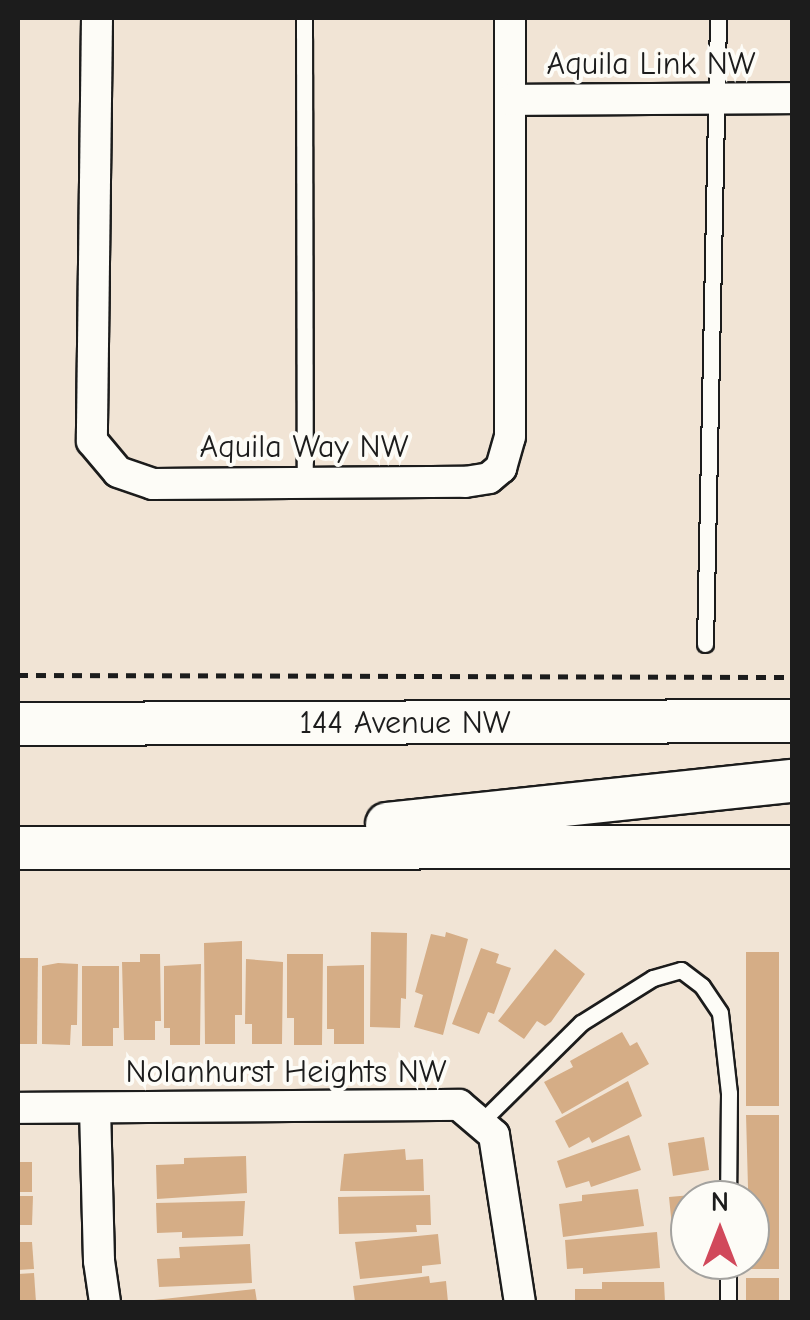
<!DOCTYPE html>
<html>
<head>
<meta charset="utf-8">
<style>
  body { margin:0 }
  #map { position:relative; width:810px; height:1320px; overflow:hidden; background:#f1e4d5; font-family:"Comic Neue",sans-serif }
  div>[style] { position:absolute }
  .building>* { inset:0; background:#d5ad86 }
  .path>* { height:5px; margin-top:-2.5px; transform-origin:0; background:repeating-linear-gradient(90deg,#1c1c1c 0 10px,transparent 0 18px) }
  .roads { filter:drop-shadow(2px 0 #1c1c1c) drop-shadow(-2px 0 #1c1c1c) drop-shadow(0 2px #1c1c1c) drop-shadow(0 -2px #1c1c1c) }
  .lane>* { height:15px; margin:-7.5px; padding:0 7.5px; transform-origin:7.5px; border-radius:7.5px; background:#fdfcf7 }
  .street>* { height:30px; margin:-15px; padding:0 15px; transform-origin:15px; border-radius:15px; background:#fdfcf7 }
  .secondary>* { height:42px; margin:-21px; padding:0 21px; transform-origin:21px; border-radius:21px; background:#fdfcf7 }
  span { translate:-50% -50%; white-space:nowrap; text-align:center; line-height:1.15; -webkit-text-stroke:8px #fdfcf7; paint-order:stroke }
  .street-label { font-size:32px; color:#1c1c1c }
  .frame { position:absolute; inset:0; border:20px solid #1c1c1c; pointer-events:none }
  .north { position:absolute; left:670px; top:1180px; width:100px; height:100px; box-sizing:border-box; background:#fdfcf7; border:2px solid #a3a29f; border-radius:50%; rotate:0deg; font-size:28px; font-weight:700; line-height:40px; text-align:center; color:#1c1c1c }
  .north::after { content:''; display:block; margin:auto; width:35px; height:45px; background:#d1495b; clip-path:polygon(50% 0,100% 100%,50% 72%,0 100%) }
</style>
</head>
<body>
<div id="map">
  <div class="building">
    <div style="clip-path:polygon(371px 932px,407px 933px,406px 999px,401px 998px,400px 1028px,370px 1027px)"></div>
    <div style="clip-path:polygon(446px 932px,468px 939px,443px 1035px,414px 1027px,423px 995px,415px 992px,431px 934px,445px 937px)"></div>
    <div style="clip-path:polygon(242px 941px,242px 1015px,235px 1015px,235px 1044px,205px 1044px,204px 943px)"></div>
    <div style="clip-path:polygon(481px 948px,499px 954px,496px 963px,511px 968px,494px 1014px,488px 1012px,479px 1034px,452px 1024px)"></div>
    <div style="clip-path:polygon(555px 949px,585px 974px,551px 1022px,545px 1026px,537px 1021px,524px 1039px,498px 1021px)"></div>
    <div style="clip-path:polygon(746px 952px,779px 952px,779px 1106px,746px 1106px)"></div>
    <div style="clip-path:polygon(140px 954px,160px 954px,161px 1021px,155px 1021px,155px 1040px,124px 1040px,122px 962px,140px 962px)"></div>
    <div style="clip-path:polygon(287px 954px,323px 954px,322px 1045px,294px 1045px,294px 1018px,287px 1018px)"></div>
    <div style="clip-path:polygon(18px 958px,38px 958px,37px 1044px,18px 1044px)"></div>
    <div style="clip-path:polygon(246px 959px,283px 962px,282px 1044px,252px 1044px,252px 1024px,245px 1024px)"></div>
    <div style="clip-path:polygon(58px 963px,78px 964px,77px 1025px,71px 1025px,70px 1045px,42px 1044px,42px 966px)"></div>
    <div style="clip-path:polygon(201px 964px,200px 1045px,170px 1045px,170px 1028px,164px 1028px,164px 966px)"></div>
    <div style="clip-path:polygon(364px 965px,364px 1044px,334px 1044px,334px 1029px,327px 1029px,327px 966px)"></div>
    <div style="clip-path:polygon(82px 966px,119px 966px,119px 1028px,113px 1028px,113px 1046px,82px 1046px)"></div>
    <div style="clip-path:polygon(622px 1032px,630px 1046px,637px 1042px,649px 1064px,562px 1114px,544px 1082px,573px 1067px,570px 1061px)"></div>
    <div style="clip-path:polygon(628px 1081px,642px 1116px,592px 1143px,589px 1137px,569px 1148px,555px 1121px)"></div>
    <div style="clip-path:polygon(746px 1115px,779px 1115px,779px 1269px,746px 1269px,746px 1260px,750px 1260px)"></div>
    <div style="clip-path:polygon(629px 1135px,641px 1170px,591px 1187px,589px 1181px,566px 1188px,557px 1161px)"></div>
    <div style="clip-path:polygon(704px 1137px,709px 1170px,673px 1176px,668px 1143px)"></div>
    <div style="clip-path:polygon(405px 1149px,406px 1160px,423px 1159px,424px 1191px,340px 1191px,344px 1154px)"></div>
    <div style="clip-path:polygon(246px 1156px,247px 1193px,157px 1199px,156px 1165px,184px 1164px,184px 1158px)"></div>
    <div style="clip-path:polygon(18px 1162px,32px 1162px,32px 1192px,18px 1192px)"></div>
    <div style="clip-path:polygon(638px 1189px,644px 1226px,563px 1237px,559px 1204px,582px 1201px,582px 1195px)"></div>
    <div style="clip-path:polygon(703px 1194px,704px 1200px,690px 1200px,690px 1225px,672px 1227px,669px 1197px)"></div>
    <div style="clip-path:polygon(430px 1195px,431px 1225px,416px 1225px,417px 1232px,339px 1234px,338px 1197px)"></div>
    <div style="clip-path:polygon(18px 1196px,33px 1196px,32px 1225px,18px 1225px)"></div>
    <div style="clip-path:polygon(245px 1201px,243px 1236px,182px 1238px,182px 1232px,157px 1233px,156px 1203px)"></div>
    <div style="clip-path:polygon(657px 1232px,660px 1268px,583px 1274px,583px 1268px,567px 1269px,565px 1240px)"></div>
    <div style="clip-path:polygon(438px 1234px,441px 1264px,422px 1266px,422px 1273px,360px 1279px,355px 1242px)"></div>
    <div style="clip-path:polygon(18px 1242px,32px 1242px,34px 1269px,18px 1270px)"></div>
    <div style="clip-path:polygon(250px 1244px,252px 1283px,159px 1287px,157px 1259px,180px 1258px,179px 1247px)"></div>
    <div style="clip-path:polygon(34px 1273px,36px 1302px,18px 1302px,18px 1274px)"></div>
    <div style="clip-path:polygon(429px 1276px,430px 1283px,446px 1281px,448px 1302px,355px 1302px,353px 1286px)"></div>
    <div style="clip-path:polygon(746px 1278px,779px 1278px,779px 1302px,746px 1302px)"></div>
    <div style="clip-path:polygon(602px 1282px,664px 1282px,665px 1302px,575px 1302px,575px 1289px,602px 1289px)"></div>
    <div style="clip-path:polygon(255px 1289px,257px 1302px,154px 1302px,154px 1300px)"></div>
  </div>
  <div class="path">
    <div style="left:18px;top:675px;width:774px;rotate:0.15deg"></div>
  </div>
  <div class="roads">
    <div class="lane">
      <div style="left:304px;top:18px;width:463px;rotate:89.9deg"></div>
      <div style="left:705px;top:644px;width:626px;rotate:-88.81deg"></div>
      <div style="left:480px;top:1123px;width:142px;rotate:-44.7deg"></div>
      <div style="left:581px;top:1023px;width:85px;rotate:-32deg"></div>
      <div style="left:653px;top:978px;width:29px;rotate:-16deg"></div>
      <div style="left:681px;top:970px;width:26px;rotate:37deg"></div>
      <div style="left:702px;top:986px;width:32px;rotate:56deg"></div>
      <div style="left:720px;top:1013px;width:81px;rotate:83.6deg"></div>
      <div style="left:729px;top:1093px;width:107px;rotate:90.5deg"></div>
      <div style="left:728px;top:1302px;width:42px;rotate:-90deg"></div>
    </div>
    <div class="street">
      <div style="left:97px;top:18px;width:423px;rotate:90.7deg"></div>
      <div style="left:92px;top:441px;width:40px;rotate:50deg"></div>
      <div style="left:118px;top:472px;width:37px;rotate:19deg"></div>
      <div style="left:153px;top:484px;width:312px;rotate:-0.4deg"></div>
      <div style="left:465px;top:482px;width:24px;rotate:-9deg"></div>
      <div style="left:489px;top:478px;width:16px;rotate:-40deg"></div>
      <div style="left:501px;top:468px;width:32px;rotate:-74deg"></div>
      <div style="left:510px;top:437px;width:419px;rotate:-90deg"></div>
      <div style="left:511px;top:100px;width:281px;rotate:-0.4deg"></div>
      <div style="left:18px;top:1108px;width:441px;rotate:-0.4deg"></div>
      <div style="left:459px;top:1105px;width:46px;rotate:40.6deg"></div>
      <div style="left:494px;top:1135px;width:169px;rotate:81.2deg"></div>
      <div style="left:95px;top:1108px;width:153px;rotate:88.5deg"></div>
      <div style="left:99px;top:1261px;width:41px;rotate:81.7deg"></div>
    </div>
    <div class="secondary">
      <div style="left:18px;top:724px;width:774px;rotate:-0.22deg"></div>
      <div style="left:387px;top:824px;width:407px;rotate:-6.1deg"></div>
      <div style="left:18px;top:848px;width:774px;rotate:-0.07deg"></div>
    </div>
  </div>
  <div class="street-label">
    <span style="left:651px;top:64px">Aquila Link NW</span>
    <span style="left:304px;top:447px">Aquila Way NW</span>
    <span style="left:405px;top:723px">144 Avenue NW</span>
    <span style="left:286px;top:1072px">Nolanhurst Heights NW</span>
  </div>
  <div class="frame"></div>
  <div class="north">N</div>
</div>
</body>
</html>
